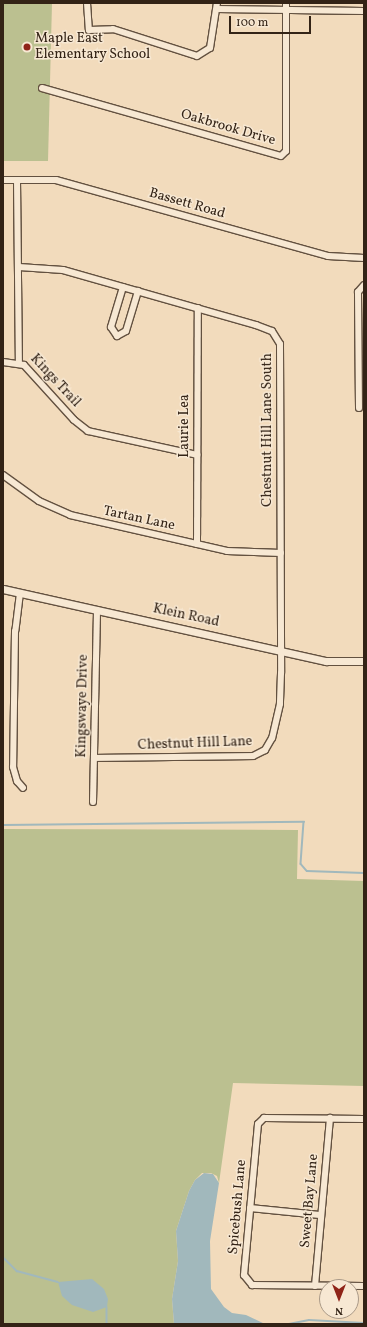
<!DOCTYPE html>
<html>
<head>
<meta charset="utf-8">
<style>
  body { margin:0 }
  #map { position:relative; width:367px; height:1327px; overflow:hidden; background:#f2dbbc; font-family:Vollkorn,serif }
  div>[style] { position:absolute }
  .green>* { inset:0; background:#bbc090 }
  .water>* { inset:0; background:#a1b8bc }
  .stream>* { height:1.5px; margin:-0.75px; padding:0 0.75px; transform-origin:0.75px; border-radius:0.75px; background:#a1b8bc }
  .roads { filter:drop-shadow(1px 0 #635140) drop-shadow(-1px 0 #635140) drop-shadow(0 1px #635140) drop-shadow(0 -1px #635140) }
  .minor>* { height:6px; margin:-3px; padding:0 3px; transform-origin:3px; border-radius:3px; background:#f7e8d3 }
  .tertiary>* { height:7px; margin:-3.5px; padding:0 3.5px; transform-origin:3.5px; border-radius:3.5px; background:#f7e8d3 }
  .dots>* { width:11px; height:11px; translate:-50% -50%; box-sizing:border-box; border:2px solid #f7e8d3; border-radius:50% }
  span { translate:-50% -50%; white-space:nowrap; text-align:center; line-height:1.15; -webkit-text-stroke:3px #f7e8d3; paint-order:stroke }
  .poi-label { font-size:14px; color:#332316 }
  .left { translate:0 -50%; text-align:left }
  .street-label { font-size:14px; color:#332316 }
  .frame { position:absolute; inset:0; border:4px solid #332316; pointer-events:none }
  .north { position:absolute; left:319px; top:1279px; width:40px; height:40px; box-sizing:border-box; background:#f7e8d3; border:1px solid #a99987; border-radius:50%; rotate:180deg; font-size:11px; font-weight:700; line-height:16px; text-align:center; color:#332316 }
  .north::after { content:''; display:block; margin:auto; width:14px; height:18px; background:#8f2418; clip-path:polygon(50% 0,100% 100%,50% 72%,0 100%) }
  .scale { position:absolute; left:229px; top:16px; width:82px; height:18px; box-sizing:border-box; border:2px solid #332316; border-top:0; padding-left:5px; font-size:12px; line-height:14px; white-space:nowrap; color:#332316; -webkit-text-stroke:3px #f7e8d3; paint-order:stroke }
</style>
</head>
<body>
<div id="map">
  <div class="green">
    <div style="clip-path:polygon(3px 3px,52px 3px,48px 161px,3px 161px)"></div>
    <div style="clip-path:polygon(3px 829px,298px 830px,297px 879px,364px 881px,364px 1086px,233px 1083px,219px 1183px,217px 1176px,211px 1173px,202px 1173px,195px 1180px,189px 1191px,176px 1231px,178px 1261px,172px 1299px,174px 1324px,3px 1324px)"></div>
  </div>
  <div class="water">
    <div style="clip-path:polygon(204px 1173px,213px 1174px,219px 1183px,210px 1241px,211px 1289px,224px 1307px,232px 1313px,246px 1315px,265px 1324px,174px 1324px,172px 1299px,178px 1261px,176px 1231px,189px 1191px,195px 1180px)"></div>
    <div style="clip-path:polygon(92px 1279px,104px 1289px,108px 1299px,107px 1307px,93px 1312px,72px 1305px,62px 1296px,58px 1282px)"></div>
  </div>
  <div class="stream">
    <div style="left:3px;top:825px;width:301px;rotate:-0.6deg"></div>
    <div style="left:304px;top:822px;width:42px;rotate:94.1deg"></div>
    <div style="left:301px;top:864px;width:9px;rotate:49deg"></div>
    <div style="left:307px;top:871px;width:57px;rotate:2deg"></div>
    <div style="left:3px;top:1257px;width:20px;rotate:45deg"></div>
    <div style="left:17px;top:1271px;width:42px;rotate:15deg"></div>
    <div style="left:107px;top:1307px;width:17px;rotate:90deg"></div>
    <div style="left:289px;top:1324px;width:20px;rotate:-11deg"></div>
    <div style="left:309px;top:1320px;width:55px;rotate:3.1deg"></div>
  </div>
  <div class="roads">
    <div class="minor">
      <div style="left:87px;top:3px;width:27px;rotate:86deg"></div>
      <div style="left:89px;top:30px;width:24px;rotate:-2deg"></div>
      <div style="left:113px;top:29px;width:88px;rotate:17.8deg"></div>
      <div style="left:197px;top:56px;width:15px;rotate:-32deg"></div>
      <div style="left:210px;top:48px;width:46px;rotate:-81.2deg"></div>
      <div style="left:217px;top:9px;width:147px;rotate:0.8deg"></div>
      <div style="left:42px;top:88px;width:248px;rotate:15.9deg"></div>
      <div style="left:281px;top:156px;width:7px;rotate:-45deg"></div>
      <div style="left:286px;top:151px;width:148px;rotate:-90deg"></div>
      <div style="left:3px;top:180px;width:53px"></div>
      <div style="left:56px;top:180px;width:282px;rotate:15.6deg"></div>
      <div style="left:328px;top:256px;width:36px;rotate:3deg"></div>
      <div style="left:17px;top:180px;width:183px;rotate:89.4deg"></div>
      <div style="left:19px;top:267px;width:44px;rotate:3.9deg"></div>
      <div style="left:63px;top:270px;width:201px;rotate:15.9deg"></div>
      <div style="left:256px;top:325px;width:17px;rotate:21deg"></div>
      <div style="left:272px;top:331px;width:15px;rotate:58deg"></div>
      <div style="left:280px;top:344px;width:329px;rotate:89.8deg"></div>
      <div style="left:281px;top:673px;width:31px;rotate:92deg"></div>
      <div style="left:280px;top:704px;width:35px;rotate:103deg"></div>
      <div style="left:272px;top:738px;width:14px;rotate:120deg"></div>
      <div style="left:265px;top:750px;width:13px;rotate:153deg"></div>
      <div style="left:253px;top:756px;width:159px;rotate:179.3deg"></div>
      <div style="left:123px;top:287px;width:42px;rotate:106.7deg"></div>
      <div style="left:111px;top:327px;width:11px;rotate:56deg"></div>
      <div style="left:117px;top:336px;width:10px;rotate:-29deg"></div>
      <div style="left:126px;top:331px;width:42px;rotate:-73.3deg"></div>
      <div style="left:3px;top:362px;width:21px;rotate:8deg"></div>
      <div style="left:24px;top:365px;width:74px;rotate:47.7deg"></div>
      <div style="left:74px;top:420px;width:18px;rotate:38deg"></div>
      <div style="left:88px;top:431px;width:112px;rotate:12.4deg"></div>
      <div style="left:359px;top:408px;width:116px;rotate:-90.5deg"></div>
      <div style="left:358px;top:292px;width:9px;rotate:-49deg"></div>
      <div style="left:3px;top:475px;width:44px;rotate:35.8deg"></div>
      <div style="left:39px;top:501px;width:34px;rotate:24deg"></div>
      <div style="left:70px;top:515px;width:161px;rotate:12.9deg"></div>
      <div style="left:227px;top:551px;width:54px;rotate:2.1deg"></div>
      <div style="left:197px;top:544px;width:236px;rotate:-89.8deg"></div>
      <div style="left:20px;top:593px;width:38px;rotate:97deg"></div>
      <div style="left:15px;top:631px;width:136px;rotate:90.8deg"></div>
      <div style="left:13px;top:767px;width:15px;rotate:74deg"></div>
      <div style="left:17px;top:781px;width:9px;rotate:49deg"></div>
      <div style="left:93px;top:802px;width:192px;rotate:-88.8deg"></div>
      <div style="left:364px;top:1119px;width:100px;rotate:-179.4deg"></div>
      <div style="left:264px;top:1118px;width:8px;rotate:135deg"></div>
      <div style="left:258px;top:1124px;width:152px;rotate:95.3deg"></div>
      <div style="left:244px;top:1275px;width:13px;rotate:51deg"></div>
      <div style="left:252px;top:1285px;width:112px;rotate:0.5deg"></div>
      <div style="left:250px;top:1208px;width:70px;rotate:5.7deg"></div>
      <div style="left:315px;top:1286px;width:169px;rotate:-84.9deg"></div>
    </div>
    <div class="tertiary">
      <div style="left:3px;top:589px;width:331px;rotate:12.6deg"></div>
      <div style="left:326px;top:661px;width:38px"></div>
    </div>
  </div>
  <div class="dots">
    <div style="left:27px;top:47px;background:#8f2418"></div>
  </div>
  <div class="poi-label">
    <span class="left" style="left:35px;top:47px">Maple East<br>Elementary School</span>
  </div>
  <div class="street-label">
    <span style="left:228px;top:128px;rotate:16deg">Oakbrook Drive</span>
    <span style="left:187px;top:204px;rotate:16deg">Bassett Road</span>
    <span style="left:55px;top:381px;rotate:47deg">Kings Trail</span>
    <span style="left:185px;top:426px;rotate:-90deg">Laurie Lea</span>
    <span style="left:268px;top:430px;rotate:-90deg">Chestnut Hill Lane South</span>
    <span style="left:139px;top:519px;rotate:12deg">Tartan Lane</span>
    <span style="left:186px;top:616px;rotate:12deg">Klein Road</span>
    <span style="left:83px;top:706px;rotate:-89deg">Kingswaye Drive</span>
    <span style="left:195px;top:744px;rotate:-2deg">Chestnut Hill Lane</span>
    <span style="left:310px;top:1201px;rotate:-85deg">Sweet Bay Lane</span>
    <span style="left:238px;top:1207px;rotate:-85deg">Spicebush Lane</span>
  </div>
  <div class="frame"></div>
  <div class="north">N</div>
  <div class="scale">100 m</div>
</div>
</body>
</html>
